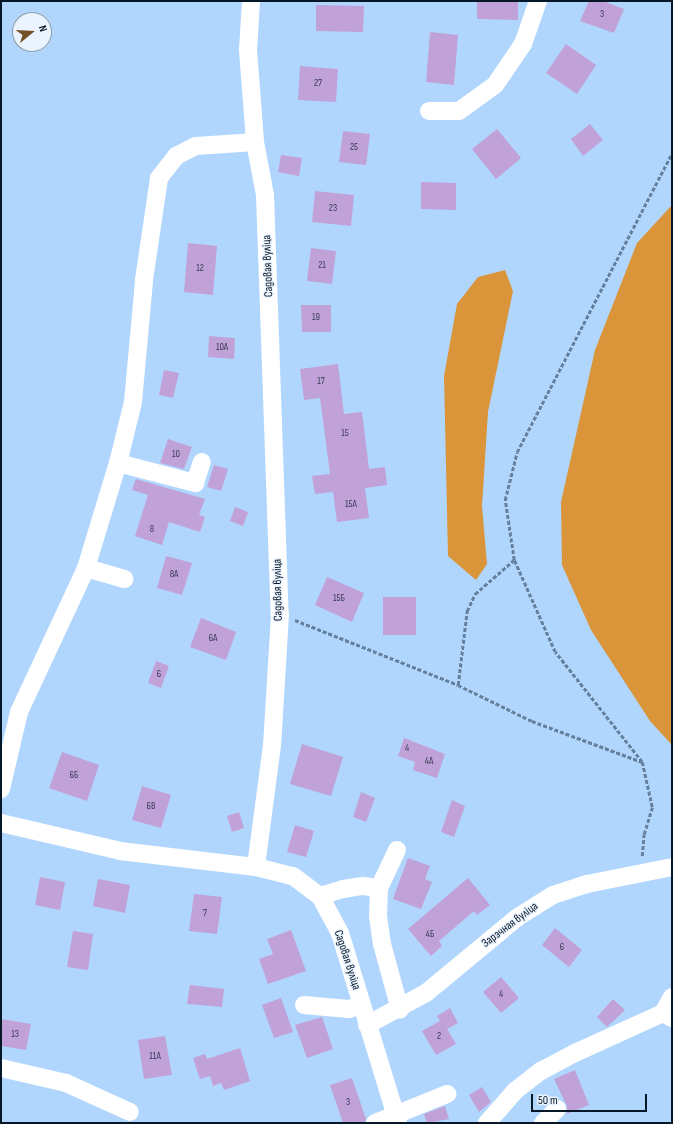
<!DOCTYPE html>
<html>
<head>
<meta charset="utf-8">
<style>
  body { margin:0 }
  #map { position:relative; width:673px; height:1124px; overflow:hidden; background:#b1d6fd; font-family:"Sofia Sans Condensed",sans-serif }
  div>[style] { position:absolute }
  .forest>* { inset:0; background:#da9439 }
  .building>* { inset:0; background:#c0a1d8 }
  .path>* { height:2.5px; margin-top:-1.25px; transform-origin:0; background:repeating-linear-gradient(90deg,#64809d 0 4px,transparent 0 6px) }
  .minor>* { height:18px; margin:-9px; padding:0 9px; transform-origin:9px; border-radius:9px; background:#fff }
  span { translate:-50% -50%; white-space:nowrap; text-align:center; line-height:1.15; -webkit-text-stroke:3px #ebf4fe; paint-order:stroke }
  .number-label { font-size:10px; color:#343a54 }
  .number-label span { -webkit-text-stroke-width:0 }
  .street-label { font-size:12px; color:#061728 }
  .frame { position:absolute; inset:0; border:2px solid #061728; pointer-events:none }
  .north { position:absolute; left:12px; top:12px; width:40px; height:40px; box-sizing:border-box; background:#ebf4fe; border:1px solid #8f9ca8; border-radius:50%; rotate:72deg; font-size:11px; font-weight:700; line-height:16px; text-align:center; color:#061728 }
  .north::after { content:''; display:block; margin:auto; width:14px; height:18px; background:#725027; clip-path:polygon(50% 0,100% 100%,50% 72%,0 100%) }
  .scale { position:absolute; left:531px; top:1094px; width:116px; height:18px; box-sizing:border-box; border:2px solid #061728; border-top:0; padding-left:5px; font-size:12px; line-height:14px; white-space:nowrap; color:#061728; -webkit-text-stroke:3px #ebf4fe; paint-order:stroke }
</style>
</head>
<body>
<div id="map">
  <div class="forest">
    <div style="clip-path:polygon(672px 205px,672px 745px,650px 721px,591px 630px,562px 565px,561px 502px,595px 350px,637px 243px)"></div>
    <div style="clip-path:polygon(505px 270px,513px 291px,488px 412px,482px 506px,487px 564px,476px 580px,448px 556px,444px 376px,457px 304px,478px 277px)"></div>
  </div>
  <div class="building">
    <div style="clip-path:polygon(477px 1px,518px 1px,518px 20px,477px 19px)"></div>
    <div style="clip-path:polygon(589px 1px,603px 1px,624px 9px,614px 33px,580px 21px)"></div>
    <div style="clip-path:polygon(316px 5px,364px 6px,363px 32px,316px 31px)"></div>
    <div style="clip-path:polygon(430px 32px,458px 35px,454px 85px,426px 82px)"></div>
    <div style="clip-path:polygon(566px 44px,596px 65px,577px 94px,546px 73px)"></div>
    <div style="clip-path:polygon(300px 66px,338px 69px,336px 102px,298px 100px)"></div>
    <div style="clip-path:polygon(590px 124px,603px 140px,583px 156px,571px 139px)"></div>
    <div style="clip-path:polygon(497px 129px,521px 158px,496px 179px,472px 149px)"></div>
    <div style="clip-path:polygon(343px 131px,370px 134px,366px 165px,339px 162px)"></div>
    <div style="clip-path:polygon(281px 155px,302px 158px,299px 176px,278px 172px)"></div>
    <div style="clip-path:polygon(421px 182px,456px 183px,456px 210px,421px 209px)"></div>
    <div style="clip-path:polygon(315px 191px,354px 195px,351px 226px,312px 222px)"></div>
    <div style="clip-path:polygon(188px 243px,217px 246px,213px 295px,184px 292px)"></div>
    <div style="clip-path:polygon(311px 248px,336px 251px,332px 284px,307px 281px)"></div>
    <div style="clip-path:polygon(301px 305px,331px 305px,331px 332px,302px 332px)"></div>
    <div style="clip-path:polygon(209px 336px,235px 338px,234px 359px,208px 357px)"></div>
    <div style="clip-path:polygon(338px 364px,344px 414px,362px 412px,369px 469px,385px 467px,387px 485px,365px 488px,369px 518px,337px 522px,333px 492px,315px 494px,312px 476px,330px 474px,320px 398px,304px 400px,300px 369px)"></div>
    <div style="clip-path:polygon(164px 370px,179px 373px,173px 398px,159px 395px)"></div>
    <div style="clip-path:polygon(168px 439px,192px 447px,184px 469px,160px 463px)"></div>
    <div style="clip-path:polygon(214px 465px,228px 469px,221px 491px,207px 487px)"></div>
    <div style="clip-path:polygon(136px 479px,205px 499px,199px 515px,205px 517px,200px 532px,169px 522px,162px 545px,135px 536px,148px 495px,132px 490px)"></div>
    <div style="clip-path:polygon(235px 507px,248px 512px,243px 526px,230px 521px)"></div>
    <div style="clip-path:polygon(166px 556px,192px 563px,182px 595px,157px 588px)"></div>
    <div style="clip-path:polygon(327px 577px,364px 593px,352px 622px,315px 605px)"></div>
    <div style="clip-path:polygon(383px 597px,416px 597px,416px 635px,383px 635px)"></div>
    <div style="clip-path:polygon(201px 618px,236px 632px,226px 660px,190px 647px)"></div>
    <div style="clip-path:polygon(156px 661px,169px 666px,161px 688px,148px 683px)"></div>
    <div style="clip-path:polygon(404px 738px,445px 754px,437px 778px,413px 770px,415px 762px,398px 756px)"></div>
    <div style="clip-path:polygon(302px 744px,343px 757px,331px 796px,290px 784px)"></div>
    <div style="clip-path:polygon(62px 752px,99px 765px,87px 801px,49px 788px)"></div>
    <div style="clip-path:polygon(142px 786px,171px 795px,161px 828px,132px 820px)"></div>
    <div style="clip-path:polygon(361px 792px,375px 798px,366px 822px,353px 817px)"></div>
    <div style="clip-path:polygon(452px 800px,465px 806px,454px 837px,441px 832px)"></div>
    <div style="clip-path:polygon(239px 812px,244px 828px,232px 832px,227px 816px)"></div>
    <div style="clip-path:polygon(295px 825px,314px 831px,306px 857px,287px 852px)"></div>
    <div style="clip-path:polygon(408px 858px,430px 866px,425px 879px,432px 882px,421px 909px,393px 899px)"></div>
    <div style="clip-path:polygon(40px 877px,65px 882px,60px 910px,35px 905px)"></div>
    <div style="clip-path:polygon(468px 878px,490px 905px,477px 915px,474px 911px,439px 941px,442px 946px,431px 956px,408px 929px)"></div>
    <div style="clip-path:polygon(98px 879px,130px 885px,125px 913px,93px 906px)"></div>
    <div style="clip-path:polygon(194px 894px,222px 897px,217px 934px,189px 931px)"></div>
    <div style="clip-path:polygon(555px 928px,582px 950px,569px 967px,542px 945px)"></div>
    <div style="clip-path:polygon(291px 930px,306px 971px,268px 984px,259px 959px,273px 954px,267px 939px)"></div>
    <div style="clip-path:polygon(73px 931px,93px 934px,88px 970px,67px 967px)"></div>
    <div style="clip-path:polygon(501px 977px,519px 998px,501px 1013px,483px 992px)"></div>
    <div style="clip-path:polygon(190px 985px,224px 989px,222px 1007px,187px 1004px)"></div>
    <div style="clip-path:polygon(281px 998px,293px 1032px,274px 1038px,262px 1005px)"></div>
    <div style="clip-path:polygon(613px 999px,625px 1010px,607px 1027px,597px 1017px)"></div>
    <div style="clip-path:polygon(450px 1008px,458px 1023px,447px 1029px,456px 1044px,436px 1055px,422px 1031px,440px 1021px,437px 1016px)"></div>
    <div style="clip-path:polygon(322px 1017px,333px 1049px,307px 1058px,295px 1025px)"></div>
    <div style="clip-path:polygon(1px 1019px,31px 1024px,26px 1050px,1px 1046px)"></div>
    <div style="clip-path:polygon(165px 1036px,172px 1075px,144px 1079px,138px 1040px)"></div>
    <div style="clip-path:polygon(240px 1048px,250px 1081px,224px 1090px,221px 1083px,213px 1086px,210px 1076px,200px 1079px,193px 1058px,205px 1054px,207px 1059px)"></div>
    <div style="clip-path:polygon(575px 1070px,589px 1105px,567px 1114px,567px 1106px,554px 1079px)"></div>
    <div style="clip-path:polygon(352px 1078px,366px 1119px,365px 1123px,343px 1123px,330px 1085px)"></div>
    <div style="clip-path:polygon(482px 1087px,491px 1102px,479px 1112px,469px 1095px)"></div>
    <div style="clip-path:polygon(445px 1106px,449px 1119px,427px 1123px,424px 1114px)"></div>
  </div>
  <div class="path">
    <div style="left:295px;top:620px;width:175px;rotate:21.7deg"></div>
    <div style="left:458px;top:685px;width:82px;rotate:25.9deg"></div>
    <div style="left:532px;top:721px;width:117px;rotate:20.4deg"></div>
    <div style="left:458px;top:685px;width:75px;rotate:-83.1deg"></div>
    <div style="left:467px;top:611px;width:19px;rotate:-65deg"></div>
    <div style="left:475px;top:594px;width:52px;rotate:-41.1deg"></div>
    <div style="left:642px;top:856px;width:22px;rotate:-85deg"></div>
    <div style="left:644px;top:834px;width:28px;rotate:-73deg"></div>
    <div style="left:652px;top:807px;width:46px;rotate:-102.5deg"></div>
    <div style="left:642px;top:762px;width:140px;rotate:-128.3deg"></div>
    <div style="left:555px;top:652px;width:101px;rotate:-114deg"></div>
    <div style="left:514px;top:560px;width:61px;rotate:-98.5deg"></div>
    <div style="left:505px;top:500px;width:49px;rotate:-76deg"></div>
    <div style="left:517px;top:452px;width:337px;rotate:-62.6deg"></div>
  </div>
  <div class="minor">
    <div style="left:251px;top:1px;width:49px;rotate:93.5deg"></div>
    <div style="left:248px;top:50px;width:92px;rotate:85.6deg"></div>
    <div style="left:255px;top:142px;width:54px;rotate:79.3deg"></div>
    <div style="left:265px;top:195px;width:420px;rotate:88deg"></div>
    <div style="left:280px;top:615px;width:130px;rotate:93.5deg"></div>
    <div style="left:272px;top:745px;width:123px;rotate:97.5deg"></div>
    <div style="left:429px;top:111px;width:30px"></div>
    <div style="left:459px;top:111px;width:44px;rotate:-35.8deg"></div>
    <div style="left:495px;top:85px;width:50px;rotate:-55.7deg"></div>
    <div style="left:523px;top:44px;width:46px;rotate:-70.8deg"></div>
    <div style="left:118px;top:463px;width:80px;rotate:14.6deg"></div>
    <div style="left:195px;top:483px;width:22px;rotate:-72deg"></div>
    <div style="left:86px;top:568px;width:40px;rotate:16deg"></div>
    <div style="left:1px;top:789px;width:79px;rotate:-76.8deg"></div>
    <div style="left:19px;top:712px;width:159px;rotate:-65deg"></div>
    <div style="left:86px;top:568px;width:110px;rotate:-73.1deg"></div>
    <div style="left:118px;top:463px;width:63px;rotate:-76.2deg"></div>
    <div style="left:133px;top:402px;width:122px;rotate:-84.8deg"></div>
    <div style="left:144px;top:280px;width:103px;rotate:-81.6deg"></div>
    <div style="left:159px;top:178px;width:28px;rotate:-52deg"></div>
    <div style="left:176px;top:156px;width:22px;rotate:-27deg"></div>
    <div style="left:196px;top:146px;width:59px;rotate:-3.9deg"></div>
    <div style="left:1px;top:823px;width:122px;rotate:13.2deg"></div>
    <div style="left:120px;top:851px;width:137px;rotate:6.7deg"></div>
    <div style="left:256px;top:867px;width:38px;rotate:14deg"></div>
    <div style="left:293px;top:876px;width:34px;rotate:37deg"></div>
    <div style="left:320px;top:896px;width:42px;rotate:61.6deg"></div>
    <div style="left:340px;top:933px;width:199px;rotate:73deg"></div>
    <div style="left:397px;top:850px;width:42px;rotate:115.3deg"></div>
    <div style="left:379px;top:888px;width:28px;rotate:92deg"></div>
    <div style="left:378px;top:916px;width:28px;rotate:82deg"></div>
    <div style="left:382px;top:944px;width:68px;rotate:74.7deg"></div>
    <div style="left:320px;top:896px;width:24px;rotate:-17deg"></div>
    <div style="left:343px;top:889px;width:20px;rotate:-9deg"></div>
    <div style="left:363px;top:886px;width:16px;rotate:7deg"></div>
    <div style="left:304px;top:1005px;width:45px;rotate:5.1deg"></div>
    <div style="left:349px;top:1009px;width:13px;rotate:-18deg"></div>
    <div style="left:663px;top:1013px;width:18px;rotate:-61deg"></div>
    <div style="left:367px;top:1025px;width:67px;rotate:-28.5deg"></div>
    <div style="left:426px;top:993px;width:119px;rotate:-39.6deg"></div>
    <div style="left:518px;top:917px;width:41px;rotate:-32.2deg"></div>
    <div style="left:553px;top:895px;width:36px;rotate:-18deg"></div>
    <div style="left:587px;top:884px;width:87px;rotate:-11.3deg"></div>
    <div style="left:1px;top:1068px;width:67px;rotate:13deg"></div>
    <div style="left:66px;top:1083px;width:70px;rotate:24.4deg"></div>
    <div style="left:375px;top:1123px;width:78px;rotate:-21.9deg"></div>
    <div style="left:487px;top:1123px;width:43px;rotate:-48.8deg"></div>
    <div style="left:515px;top:1091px;width:33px;rotate:-38deg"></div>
    <div style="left:541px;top:1071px;width:38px;rotate:-28deg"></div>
    <div style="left:575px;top:1053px;width:97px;rotate:-24.4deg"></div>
    <div style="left:663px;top:1013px;width:10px;rotate:29deg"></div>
    <div style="left:543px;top:1123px;width:20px;rotate:-45deg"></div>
  </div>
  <div class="number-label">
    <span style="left:602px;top:15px">3</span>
    <span style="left:318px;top:84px">27</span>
    <span style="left:354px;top:148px">25</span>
    <span style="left:333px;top:209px">23</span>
    <span style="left:322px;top:266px">21</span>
    <span style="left:200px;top:269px">12</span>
    <span style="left:316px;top:318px">19</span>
    <span style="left:222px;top:348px">10А</span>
    <span style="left:321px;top:382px">17</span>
    <span style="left:345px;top:434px">15</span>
    <span style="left:176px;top:455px">10</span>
    <span style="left:351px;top:505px">15А</span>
    <span style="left:152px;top:530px">8</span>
    <span style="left:174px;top:575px">8А</span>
    <span style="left:339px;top:599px">15Б</span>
    <span style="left:213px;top:639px">6А</span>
    <span style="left:159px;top:675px">6</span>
    <span style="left:407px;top:749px">4</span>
    <span style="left:429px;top:762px">4А</span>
    <span style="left:74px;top:776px">6Б</span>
    <span style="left:151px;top:807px">6В</span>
    <span style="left:205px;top:914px">7</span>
    <span style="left:430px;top:935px">4Б</span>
    <span style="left:562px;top:948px">6</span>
    <span style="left:501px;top:995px">4</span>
    <span style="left:15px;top:1035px">13</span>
    <span style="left:439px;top:1037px">2</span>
    <span style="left:155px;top:1057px">11А</span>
    <span style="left:348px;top:1103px">3</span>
  </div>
  <div class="street-label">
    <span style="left:268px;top:266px;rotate:-92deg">Садовая вуліца</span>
    <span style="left:278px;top:590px;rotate:-91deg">Садовая вуліца</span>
    <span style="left:510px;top:925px;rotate:-37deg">Зарэчная вуліца</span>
    <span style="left:347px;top:960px;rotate:72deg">Садовая вуліца</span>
  </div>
  <div class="frame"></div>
  <div class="north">N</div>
  <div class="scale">50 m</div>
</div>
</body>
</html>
